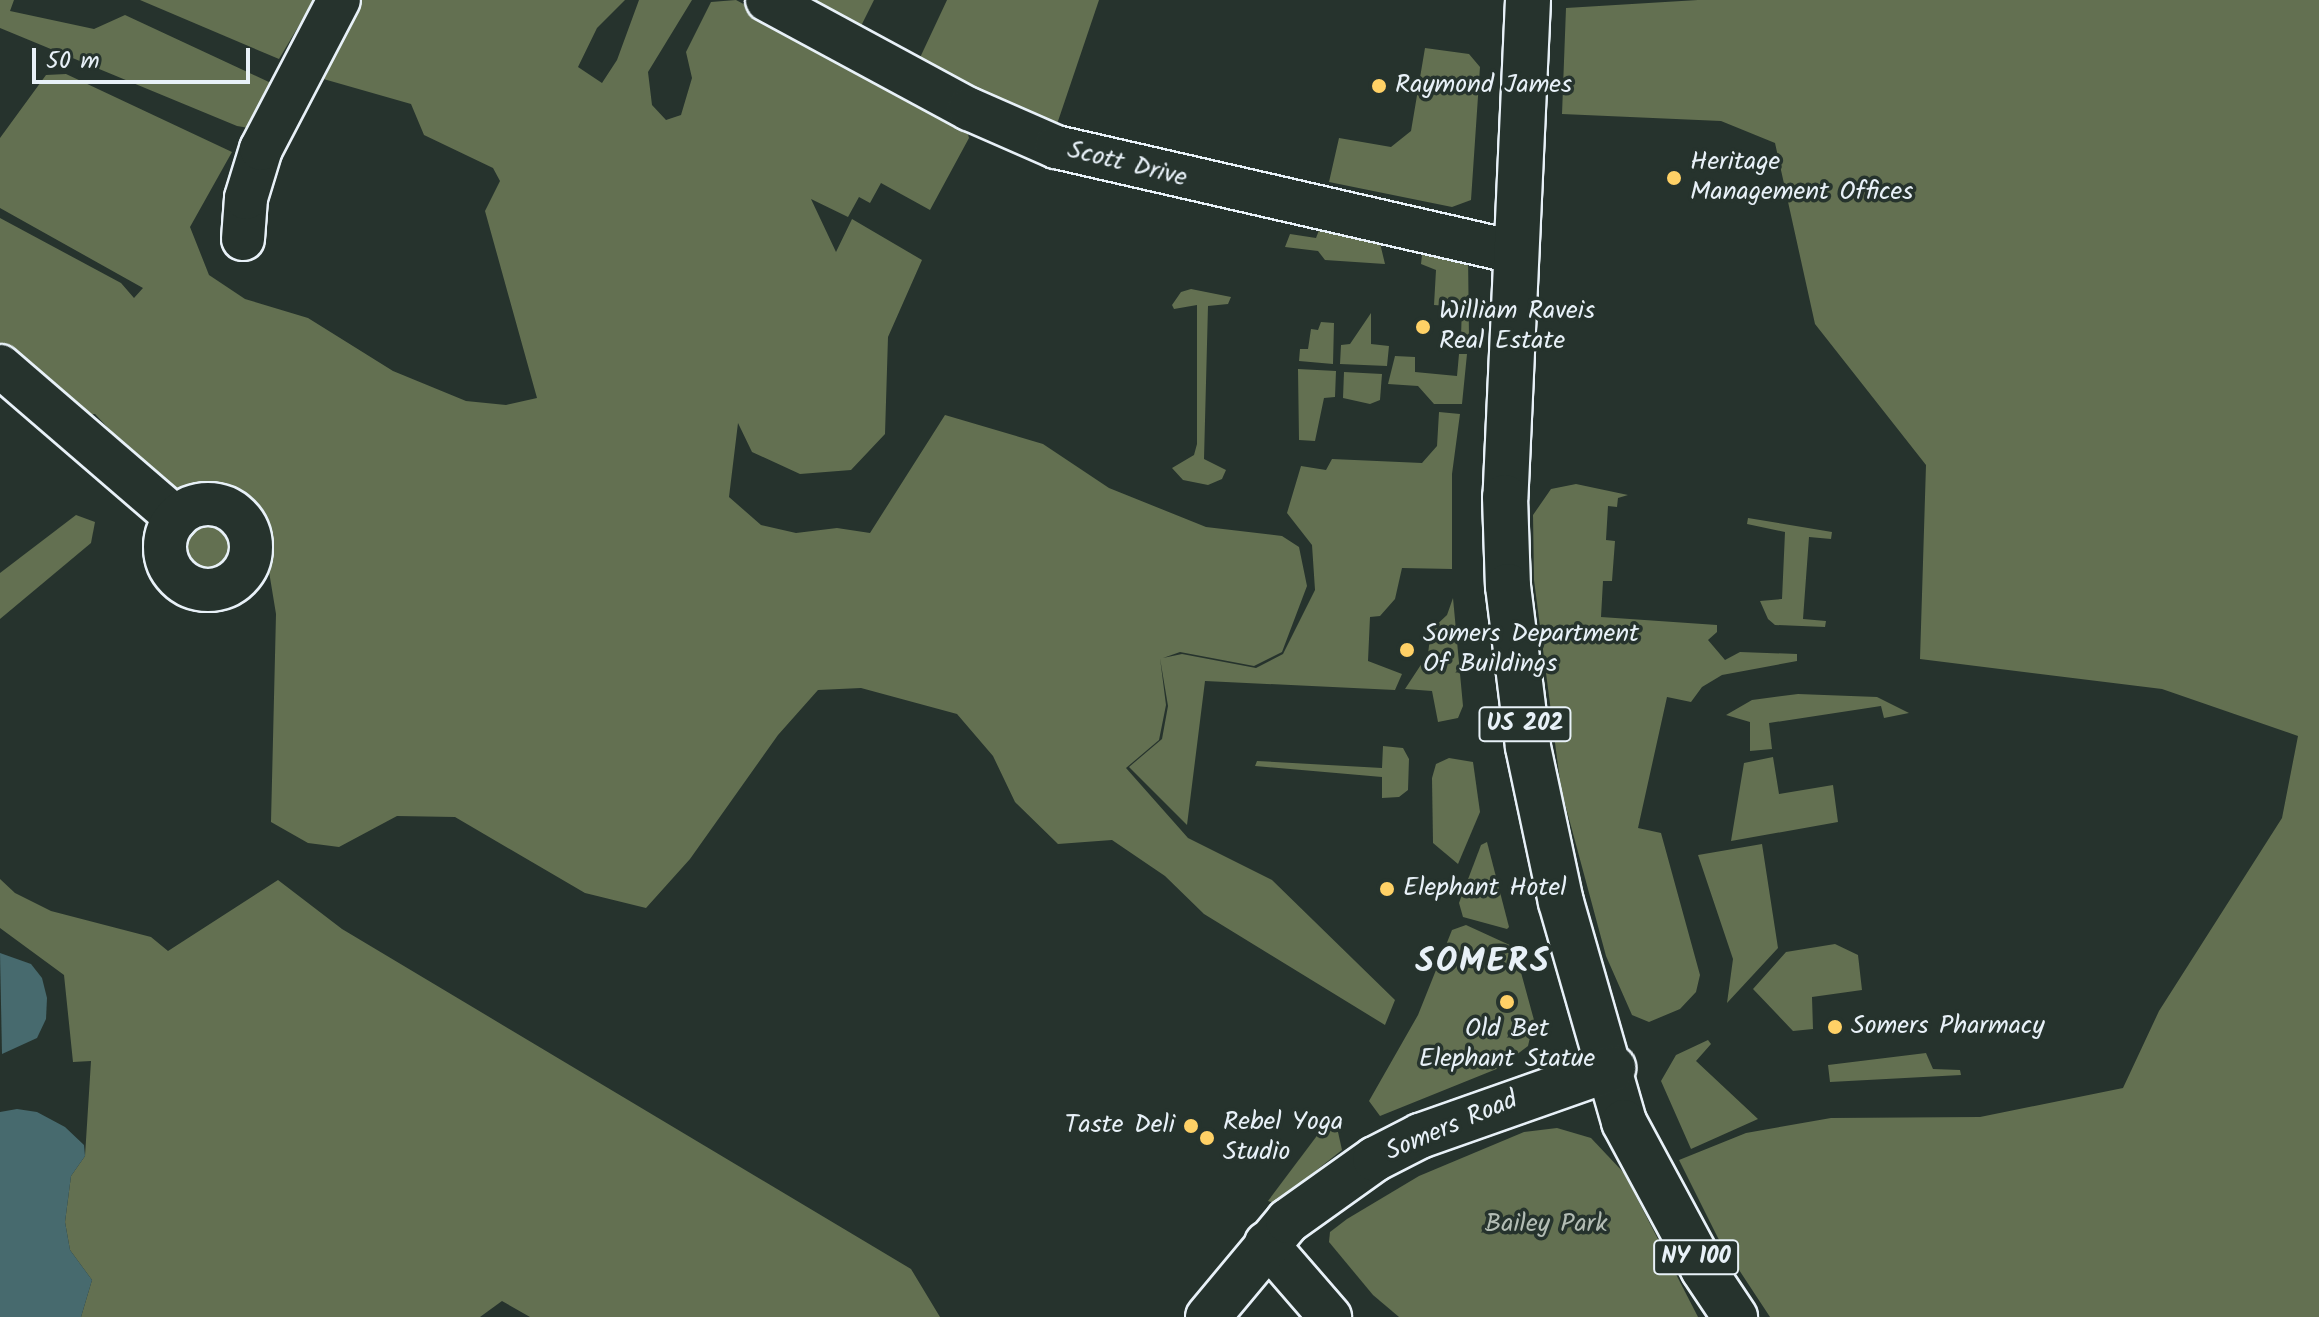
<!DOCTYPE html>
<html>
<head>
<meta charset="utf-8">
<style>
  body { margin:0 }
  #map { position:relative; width:2319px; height:1317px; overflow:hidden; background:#26332d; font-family:Kalam,sans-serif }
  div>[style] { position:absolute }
  .green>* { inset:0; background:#637051 }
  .round { border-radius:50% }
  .water>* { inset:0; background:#476a6e }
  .roads { filter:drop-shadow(2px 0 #e8f1f8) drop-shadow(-2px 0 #e8f1f8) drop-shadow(0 2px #e8f1f8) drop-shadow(0 -2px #e8f1f8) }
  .minor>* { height:42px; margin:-21px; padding:0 21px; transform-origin:21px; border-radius:21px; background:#26332d }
  .minor>.ring { margin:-21px; padding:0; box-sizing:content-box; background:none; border:42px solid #26332d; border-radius:50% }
  .major>* { height:44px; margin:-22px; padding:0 22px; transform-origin:22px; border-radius:22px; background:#26332d }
  .dots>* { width:22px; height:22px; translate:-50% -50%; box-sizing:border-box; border:4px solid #26332d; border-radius:50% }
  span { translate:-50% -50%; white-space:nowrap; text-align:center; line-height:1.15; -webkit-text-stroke:7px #26332d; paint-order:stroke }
  .shield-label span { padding:2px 6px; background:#26332d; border:2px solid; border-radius:6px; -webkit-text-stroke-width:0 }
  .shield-label { font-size:24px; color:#e8f1f8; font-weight:700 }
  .poi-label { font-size:26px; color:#e8f1f8 }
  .left { translate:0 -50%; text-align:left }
  .right { translate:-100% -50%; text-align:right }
  .street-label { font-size:26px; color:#e8f1f8 }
  .park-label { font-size:26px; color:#b3bdb5 }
  .district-label { font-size:34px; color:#e8f1f8; font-weight:700; letter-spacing:2px }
  .scale { position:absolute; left:32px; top:48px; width:218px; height:36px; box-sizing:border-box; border:4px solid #e8f1f8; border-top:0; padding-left:10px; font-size:24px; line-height:28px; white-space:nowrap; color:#e8f1f8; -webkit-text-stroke:6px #26332d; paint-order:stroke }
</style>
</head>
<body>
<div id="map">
  <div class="green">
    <div style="clip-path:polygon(0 0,14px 0,10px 11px,94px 29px,125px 15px,271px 83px,249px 128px,237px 126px,0 28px)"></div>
    <div style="clip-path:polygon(140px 0,314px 0,279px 59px)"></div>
    <div style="clip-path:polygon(360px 0,625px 0,597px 28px,578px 67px,602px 83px,617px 60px,639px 0,692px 0,648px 72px,652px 105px,666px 120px,681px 115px,692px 78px,686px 52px,711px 2px,736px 0,965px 123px,969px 138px,930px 210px,881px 183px,870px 203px,859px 197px,848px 217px,811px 199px,836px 252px,852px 219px,922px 260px,888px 337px,885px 434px,851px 470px,800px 474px,752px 452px,738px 423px,729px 497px,761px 525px,796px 533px,837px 528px,870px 533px,945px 415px,1043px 444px,1109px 488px,1206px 527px,1282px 536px,1299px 547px,1307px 586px,1282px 652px,1254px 666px,1180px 652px,1163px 658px,1182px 654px,1256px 668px,1283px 654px,1315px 590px,1312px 545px,1287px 513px,1301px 466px,1326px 470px,1332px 459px,1422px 463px,1437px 446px,1439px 412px,1460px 414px,1452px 474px,1452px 569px,1402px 568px,1395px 599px,1380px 616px,1370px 617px,1368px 661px,1402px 674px,1395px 690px,1205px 681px,1187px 825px,1129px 767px,1162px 739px,1168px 706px,1160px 658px,1166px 705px,1159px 740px,1126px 768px,1188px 838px,1272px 880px,1395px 1000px,1385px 1025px,1204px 914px,1165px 876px,1112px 840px,1058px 844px,1015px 802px,993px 756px,957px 714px,861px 688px,818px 690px,778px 735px,690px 859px,646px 908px,585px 893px,455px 817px,397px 816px,339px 847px,308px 843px,271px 822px,276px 614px,262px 529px,239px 505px,208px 489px,179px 490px,159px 483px,95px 414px,86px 415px,0 353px,0 218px,121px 283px,134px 298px,143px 288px,0 208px,0 138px,46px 75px,66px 74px,232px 152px,190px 227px,209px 275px,245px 299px,308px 318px,393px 371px,466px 401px,506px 405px,537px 398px,485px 211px,500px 181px,493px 168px,424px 135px,411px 104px,320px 78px)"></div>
    <div style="clip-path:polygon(802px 0,874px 0,858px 32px)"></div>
    <div style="clip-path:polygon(947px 0,1099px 0,1055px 130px,917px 64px)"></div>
    <div style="clip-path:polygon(1698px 0,2319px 0,2319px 1317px,1770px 1317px,1718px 1238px,1679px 1160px,1746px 1133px,1831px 1118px,1980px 1117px,2123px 1088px,2159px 1011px,2282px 818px,2298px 736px,2162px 689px,1920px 659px,1926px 465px,1815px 324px,1775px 143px,1721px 121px,1562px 114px,1566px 8px)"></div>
    <div style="clip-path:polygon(1425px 48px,1469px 54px,1480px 67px,1471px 200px,1452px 207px,1329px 182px,1339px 138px,1391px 147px,1411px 131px)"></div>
    <div style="clip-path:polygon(1321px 225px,1379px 239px,1385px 264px,1325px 260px,1318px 251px,1285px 247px,1290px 234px,1316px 238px)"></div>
    <div style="clip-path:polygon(1423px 246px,1468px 254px,1469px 338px,1461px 336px,1462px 307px,1434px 305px,1436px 270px,1421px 264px)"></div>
    <div style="clip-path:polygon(1191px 289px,1231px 297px,1228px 304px,1208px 306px,1204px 459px,1226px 470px,1222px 479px,1208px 485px,1183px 480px,1172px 468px,1194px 455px,1197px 444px,1197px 305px,1174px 309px,1172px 305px,1181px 292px)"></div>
    <div style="clip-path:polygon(1371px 313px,1371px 344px,1389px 346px,1387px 366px,1340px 364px,1341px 345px,1350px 344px)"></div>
    <div style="clip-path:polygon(1321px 322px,1334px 323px,1333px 364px,1299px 361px,1300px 349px,1308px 349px,1311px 329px,1318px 330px)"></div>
    <div style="clip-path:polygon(1459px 354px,1467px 354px,1462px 404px,1434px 404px,1418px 386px,1388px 384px,1395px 356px,1415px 357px,1415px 372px,1457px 376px)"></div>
    <div style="clip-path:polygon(1298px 369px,1336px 371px,1335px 397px,1324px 398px,1315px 441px,1299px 440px)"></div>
    <div style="clip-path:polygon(1344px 372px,1382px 374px,1380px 400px,1370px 404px,1343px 398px)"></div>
    <div style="clip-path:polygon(1576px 484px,1628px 495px,1618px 498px,1617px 507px,1608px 506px,1606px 540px,1615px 541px,1612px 581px,1603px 581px,1601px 617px,1717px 625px,1717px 632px,1708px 640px,1725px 660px,1740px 652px,1797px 654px,1797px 661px,1722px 675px,1702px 687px,1691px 702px,1667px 697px,1638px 828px,1661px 833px,1700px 975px,1696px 992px,1680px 1009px,1649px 1022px,1632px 1015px,1606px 956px,1561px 789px,1534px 580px,1533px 515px,1551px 489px)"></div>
    <div class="round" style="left:179px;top:514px;width:58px;height:58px"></div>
    <div style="clip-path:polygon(76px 515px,95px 522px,91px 543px,0 619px,0 573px)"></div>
    <div style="clip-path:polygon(1748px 518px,1832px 532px,1831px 539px,1809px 537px,1803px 619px,1826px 621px,1825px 627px,1775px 625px,1768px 619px,1760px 601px,1782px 599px,1785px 532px,1747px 524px)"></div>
    <div style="clip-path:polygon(1453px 598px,1463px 706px,1458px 718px,1438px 722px,1432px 691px,1405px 689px,1428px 654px,1431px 630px,1447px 615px)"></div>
    <div style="clip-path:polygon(1798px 694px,1877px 697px,1909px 713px,1884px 718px,1881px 706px,1769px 723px,1772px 749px,1750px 751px,1750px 722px,1726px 715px,1752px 700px)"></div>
    <div style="clip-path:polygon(1383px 746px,1403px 748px,1409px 759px,1408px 790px,1399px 797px,1382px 798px,1382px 777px,1255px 766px,1257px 761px,1382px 768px)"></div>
    <div style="clip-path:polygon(1773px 757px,1779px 794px,1833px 785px,1838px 822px,1731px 841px,1744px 763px)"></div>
    <div style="clip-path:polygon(1449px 758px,1473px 762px,1480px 812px,1458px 864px,1433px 843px,1432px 778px,1436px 764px)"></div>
    <div style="clip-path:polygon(1487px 842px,1509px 927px,1507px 929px,1463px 917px,1459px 903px,1481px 845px)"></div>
    <div style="clip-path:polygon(1762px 844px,1778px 948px,1727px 1003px,1733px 959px,1698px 855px)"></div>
    <div style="clip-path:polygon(0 879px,15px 893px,51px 911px,151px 937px,168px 951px,278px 880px,342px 929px,911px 1269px,940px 1317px,530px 1317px,502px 1301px,480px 1317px,81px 1317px,92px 1280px,70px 1250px,65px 1222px,71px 1176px,85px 1156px,91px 1061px,73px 1062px,64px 975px,0 928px)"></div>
    <div style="clip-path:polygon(1466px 925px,1514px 947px,1534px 1020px,1528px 1046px,1499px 1068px,1380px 1116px,1369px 1101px,1418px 1015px,1452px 930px)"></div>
    <div style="clip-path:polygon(1835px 944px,1858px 955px,1862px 990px,1812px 997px,1813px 1029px,1793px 1031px,1753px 989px,1786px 952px)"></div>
    <div style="clip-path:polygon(1708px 1040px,1711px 1044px,1696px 1061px,1758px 1119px,1691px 1149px,1661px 1081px,1676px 1055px)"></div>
    <div style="clip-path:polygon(1926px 1053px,1933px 1069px,1960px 1070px,1961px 1075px,1830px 1082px,1828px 1065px)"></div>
    <div style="clip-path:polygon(1328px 1121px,1336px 1123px,1342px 1150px,1275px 1203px,1268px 1201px)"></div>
    <div style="clip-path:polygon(1557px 1128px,1591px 1138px,1624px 1173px,1698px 1317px,1399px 1317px,1373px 1295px,1329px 1242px,1330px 1232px,1347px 1219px,1419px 1176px,1524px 1132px)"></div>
  </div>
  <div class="water">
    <div style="clip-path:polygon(0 953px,31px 964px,42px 978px,47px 998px,46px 1019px,37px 1038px,2px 1054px)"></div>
    <div style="clip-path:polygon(17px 1109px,37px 1112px,65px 1127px,84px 1145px,85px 1156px,71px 1176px,65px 1222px,70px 1250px,92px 1280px,81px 1317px,0 1317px,0 1112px)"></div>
  </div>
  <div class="roads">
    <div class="minor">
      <div style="left:767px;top:0;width:230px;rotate:28.4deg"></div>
      <div style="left:969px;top:109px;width:95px;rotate:23.6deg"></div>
      <div style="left:1056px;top:147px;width:471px;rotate:12.9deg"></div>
      <div style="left:243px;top:239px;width:41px;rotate:-85.8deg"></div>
      <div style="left:246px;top:198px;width:51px;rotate:-73deg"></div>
      <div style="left:261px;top:149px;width:168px;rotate:-62.4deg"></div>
      <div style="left:0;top:366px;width:233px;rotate:40.8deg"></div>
      <div class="ring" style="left:165px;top:504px;width:44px;height:44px"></div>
      <div style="left:1266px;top:1243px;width:98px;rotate:49.1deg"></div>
    </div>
    <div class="major">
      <div style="left:1528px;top:0;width:498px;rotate:92.6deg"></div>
      <div style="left:1505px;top:497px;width:89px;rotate:88.1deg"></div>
      <div style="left:1508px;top:586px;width:162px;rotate:82.9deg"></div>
      <div style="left:1528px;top:747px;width:158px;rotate:78deg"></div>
      <div style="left:1561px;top:902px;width:229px;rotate:74deg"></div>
      <div style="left:1624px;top:1122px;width:167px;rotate:61.7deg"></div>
      <div style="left:1703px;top:1269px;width:58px;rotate:56.3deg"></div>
      <div style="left:1208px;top:1317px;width:125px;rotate:-50.2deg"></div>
      <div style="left:1288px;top:1221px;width:107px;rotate:-35.5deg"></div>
      <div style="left:1375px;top:1159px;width:51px;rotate:-27.1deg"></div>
      <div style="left:1420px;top:1136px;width:205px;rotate:-19.4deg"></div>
    </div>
  </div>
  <div class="dots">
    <div style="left:1379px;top:86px;background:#ffd166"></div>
    <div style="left:1674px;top:178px;background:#ffd166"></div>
    <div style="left:1423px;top:327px;background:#ffd166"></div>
    <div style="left:1407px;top:650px;background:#ffd166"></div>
    <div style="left:1387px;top:889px;background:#ffd166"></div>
    <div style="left:1507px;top:1002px;background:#ffd166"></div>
    <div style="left:1835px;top:1027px;background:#ffd166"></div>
    <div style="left:1191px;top:1126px;background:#ffd166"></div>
    <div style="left:1207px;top:1138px;background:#ffd166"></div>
  </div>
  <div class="shield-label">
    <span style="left:1525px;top:724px">US 202</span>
    <span style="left:1696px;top:1257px">NY 100</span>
  </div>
  <div class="poi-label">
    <span class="left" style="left:1395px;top:86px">Raymond James</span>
    <span class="left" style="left:1690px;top:178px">Heritage<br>Management Offices</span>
    <span class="left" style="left:1439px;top:327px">William Raveis<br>Real Estate</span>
    <span class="left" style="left:1423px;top:650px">Somers Department<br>Of Buildings</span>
    <span class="left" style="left:1403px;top:889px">Elephant Hotel</span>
    <span class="left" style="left:1851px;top:1027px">Somers Pharmacy</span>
    <span style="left:1507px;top:1045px">Old Bet<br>Elephant Statue</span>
    <span class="left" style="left:1223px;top:1138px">Rebel Yoga<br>Studio</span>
    <span class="right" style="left:1175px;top:1126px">Taste Deli</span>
  </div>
  <div class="street-label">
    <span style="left:1127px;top:165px;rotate:14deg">Scott Drive</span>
    <span style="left:1452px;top:1127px;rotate:-23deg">Somers Road</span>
  </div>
  <div class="park-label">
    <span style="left:1546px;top:1225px">Bailey Park</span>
  </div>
  <div class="district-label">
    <span style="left:1483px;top:963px">SOMERS</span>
  </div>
  <div class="scale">50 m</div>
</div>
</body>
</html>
